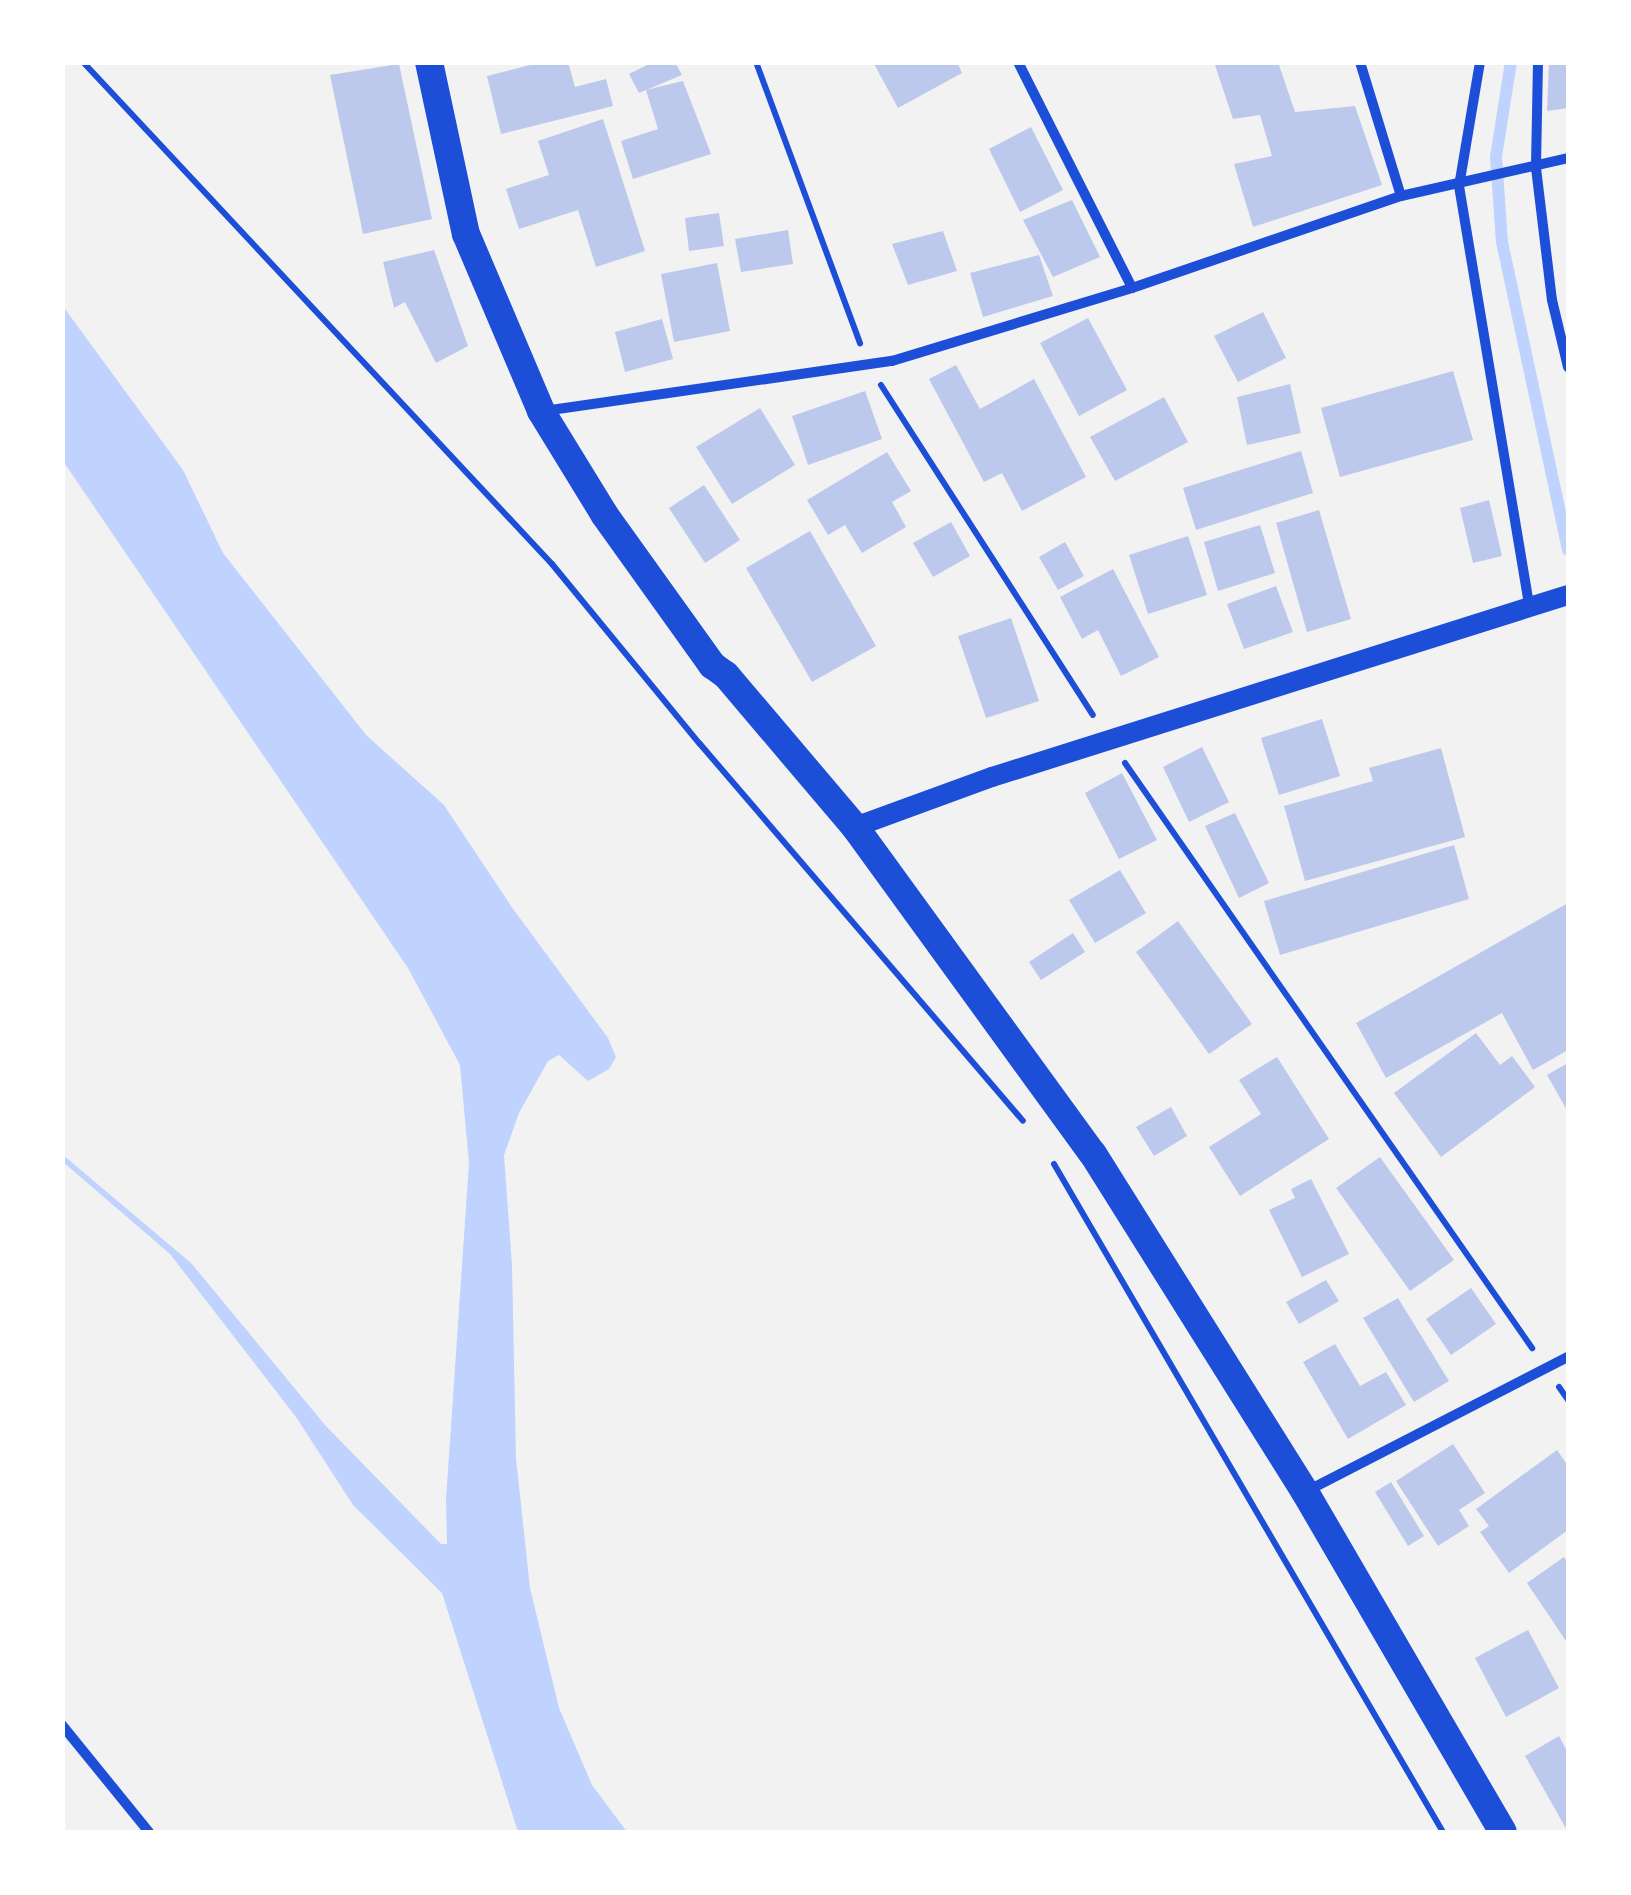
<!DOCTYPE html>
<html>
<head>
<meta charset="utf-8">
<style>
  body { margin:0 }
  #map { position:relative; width:1631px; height:1895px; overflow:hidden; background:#f2f2f2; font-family:"Roboto Condensed",sans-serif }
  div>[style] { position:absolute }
  .water>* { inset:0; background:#bfd3fe }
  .stream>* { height:12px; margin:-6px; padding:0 6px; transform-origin:6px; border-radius:6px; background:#bfd3fe }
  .building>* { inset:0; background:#bdc9ec }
  .path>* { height:6px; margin:-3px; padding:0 3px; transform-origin:3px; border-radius:3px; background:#1d4ed8 }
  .minor>* { height:10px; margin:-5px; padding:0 5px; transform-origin:5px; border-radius:5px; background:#1d4ed8 }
  .secondary>* { height:20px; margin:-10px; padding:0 10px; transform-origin:10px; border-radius:10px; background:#1d4ed8 }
  .trunk>* { height:28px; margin:-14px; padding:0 14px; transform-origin:14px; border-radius:14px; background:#1d4ed8 }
  span { translate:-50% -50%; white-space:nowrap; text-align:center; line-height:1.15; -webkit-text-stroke:10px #fff; paint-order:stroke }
  .frame { position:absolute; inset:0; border:65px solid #fff; pointer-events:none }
</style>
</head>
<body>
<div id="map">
  <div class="water">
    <div style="clip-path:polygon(62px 305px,183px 470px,223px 553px,367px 736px,444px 805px,511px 906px,608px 1038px,616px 1057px,609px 1069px,588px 1081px,559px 1055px,548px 1061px,519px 1113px,504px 1155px,512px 1265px,516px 1458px,530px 1588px,559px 1708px,592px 1785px,627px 1832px,518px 1832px,442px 1593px,353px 1505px,296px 1417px,170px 1254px,63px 1162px,63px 1155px,191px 1263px,325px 1425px,441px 1544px,447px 1544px,446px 1499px,469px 1163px,460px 1065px,408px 968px,63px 461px)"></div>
  </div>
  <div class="stream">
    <div style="left:1511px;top:62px;width:96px;rotate:99deg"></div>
    <div style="left:1496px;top:157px;width:85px;rotate:86deg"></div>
    <div style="left:1502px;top:242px;width:315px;rotate:77.9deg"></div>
  </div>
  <div class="building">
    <div style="clip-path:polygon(542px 62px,568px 62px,575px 87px,606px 79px,613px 106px,501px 134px,487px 76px)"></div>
    <div style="clip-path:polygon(653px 62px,675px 62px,682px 75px,639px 93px,629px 74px)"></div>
    <div style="clip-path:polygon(873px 62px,957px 62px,962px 73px,898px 108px)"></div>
    <div style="clip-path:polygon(1214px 62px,1278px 62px,1295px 112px,1355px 106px,1382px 185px,1253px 227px,1234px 164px,1272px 156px,1260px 115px,1233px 119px)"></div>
    <div style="clip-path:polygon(1549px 62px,1568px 62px,1568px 108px,1547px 111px)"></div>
    <div style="clip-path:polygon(399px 64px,432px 219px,363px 234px,330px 75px)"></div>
    <div style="clip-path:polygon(683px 81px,711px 154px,633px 179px,621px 141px,658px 129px,646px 90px)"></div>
    <div style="clip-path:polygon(603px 119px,645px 251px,596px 267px,578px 210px,519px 229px,506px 189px,549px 175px,538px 141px)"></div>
    <div style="clip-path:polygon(1031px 127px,1063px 190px,1020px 212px,989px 149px)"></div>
    <div style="clip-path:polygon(1072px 200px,1100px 257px,1053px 277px,1023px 220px)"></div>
    <div style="clip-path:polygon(719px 213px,724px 246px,689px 251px,685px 218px)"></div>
    <div style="clip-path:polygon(788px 230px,793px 264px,741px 272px,735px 239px)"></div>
    <div style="clip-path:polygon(943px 231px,957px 271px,908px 285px,892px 244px)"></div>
    <div style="clip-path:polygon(434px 250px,468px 346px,436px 363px,405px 302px,394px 308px,383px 262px)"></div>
    <div style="clip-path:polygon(1039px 255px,1053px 296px,983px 317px,970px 273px)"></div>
    <div style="clip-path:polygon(717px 263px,730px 331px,674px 342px,661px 274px)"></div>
    <div style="clip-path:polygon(1263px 312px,1286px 358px,1238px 382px,1214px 336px)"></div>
    <div style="clip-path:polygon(1088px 318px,1127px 390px,1079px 416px,1040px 343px)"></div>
    <div style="clip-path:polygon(662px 319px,673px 359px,625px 372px,615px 332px)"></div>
    <div style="clip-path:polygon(956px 365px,980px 409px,1034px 379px,1086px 477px,1022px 511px,1002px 473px,984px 482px,929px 379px)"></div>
    <div style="clip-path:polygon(1453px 371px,1473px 440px,1340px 477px,1321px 408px)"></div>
    <div style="clip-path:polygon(1290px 384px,1301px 433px,1247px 445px,1237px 397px)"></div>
    <div style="clip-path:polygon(865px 391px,882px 439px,808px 465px,792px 416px)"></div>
    <div style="clip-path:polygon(1164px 397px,1188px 442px,1115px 481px,1090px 437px)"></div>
    <div style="clip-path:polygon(760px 408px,795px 465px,732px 504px,696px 447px)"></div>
    <div style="clip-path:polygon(1301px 451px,1313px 493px,1196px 530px,1183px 488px)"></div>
    <div style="clip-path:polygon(887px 452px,911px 491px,892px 502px,906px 527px,862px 553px,845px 525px,828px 535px,807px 500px)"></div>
    <div style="clip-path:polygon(704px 485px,740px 540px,705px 563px,669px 508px)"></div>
    <div style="clip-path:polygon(1489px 500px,1502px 556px,1473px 563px,1460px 508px)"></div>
    <div style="clip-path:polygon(1319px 510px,1351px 619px,1307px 632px,1276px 523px)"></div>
    <div style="clip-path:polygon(951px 522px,970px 556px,933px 577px,913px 543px)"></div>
    <div style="clip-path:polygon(1260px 525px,1275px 573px,1218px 591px,1204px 542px)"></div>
    <div style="clip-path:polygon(810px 531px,876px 646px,812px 682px,746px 568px)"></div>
    <div style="clip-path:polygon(1188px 536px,1207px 595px,1148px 614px,1129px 555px)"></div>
    <div style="clip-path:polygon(1065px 542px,1084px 576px,1058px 590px,1039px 557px)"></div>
    <div style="clip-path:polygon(1113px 569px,1159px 657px,1121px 676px,1098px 630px,1082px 639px,1060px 597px)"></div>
    <div style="clip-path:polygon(1276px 586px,1293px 632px,1244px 649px,1227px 604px)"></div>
    <div style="clip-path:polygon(1011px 618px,1039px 701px,986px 718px,958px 636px)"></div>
    <div style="clip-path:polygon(1322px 719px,1340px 776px,1279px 795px,1261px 738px)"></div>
    <div style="clip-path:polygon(1202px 747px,1229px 802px,1189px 822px,1163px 767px)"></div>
    <div style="clip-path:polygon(1441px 748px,1465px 837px,1305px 881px,1284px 806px,1373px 781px,1369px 768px)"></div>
    <div style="clip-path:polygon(1122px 773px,1157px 840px,1119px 859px,1085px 793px)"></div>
    <div style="clip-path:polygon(1235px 813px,1269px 883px,1239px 898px,1205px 826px)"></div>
    <div style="clip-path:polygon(1454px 845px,1469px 899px,1280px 955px,1264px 901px)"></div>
    <div style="clip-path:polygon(1120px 870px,1146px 913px,1095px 943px,1069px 900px)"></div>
    <div style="clip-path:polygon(1568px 903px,1568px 1050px,1533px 1070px,1502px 1013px,1386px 1078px,1356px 1023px)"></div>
    <div style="clip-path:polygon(1178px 921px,1252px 1024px,1209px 1054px,1136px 952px)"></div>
    <div style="clip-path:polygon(1073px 933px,1085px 952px,1041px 980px,1029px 962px)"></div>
    <div style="clip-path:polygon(1476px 1033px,1500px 1065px,1512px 1056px,1535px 1087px,1441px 1157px,1394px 1093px)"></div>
    <div style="clip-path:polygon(1277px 1057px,1329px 1139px,1240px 1196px,1209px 1147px,1261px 1114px,1239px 1080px)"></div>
    <div style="clip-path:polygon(1568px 1063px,1568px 1112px,1547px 1075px)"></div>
    <div style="clip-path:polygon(1171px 1107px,1187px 1136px,1154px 1156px,1136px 1127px)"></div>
    <div style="clip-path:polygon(1380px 1157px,1454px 1260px,1410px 1291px,1336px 1188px)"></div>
    <div style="clip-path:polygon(1311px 1179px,1349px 1254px,1302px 1277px,1269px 1210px,1295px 1198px,1291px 1189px)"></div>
    <div style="clip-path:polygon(1326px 1280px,1339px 1301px,1299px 1324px,1286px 1302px)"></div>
    <div style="clip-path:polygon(1471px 1288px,1496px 1324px,1451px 1355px,1426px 1319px)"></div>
    <div style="clip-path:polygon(1398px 1298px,1449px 1381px,1414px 1402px,1363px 1318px)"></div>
    <div style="clip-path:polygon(1335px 1344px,1360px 1386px,1386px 1372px,1406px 1405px,1348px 1439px,1303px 1362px)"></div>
    <div style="clip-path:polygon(1453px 1444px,1485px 1493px,1459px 1510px,1469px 1526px,1438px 1546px,1396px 1481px)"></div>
    <div style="clip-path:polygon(1557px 1450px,1568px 1466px,1568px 1530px,1509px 1573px,1480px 1532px,1489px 1526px,1476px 1509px)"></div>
    <div style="clip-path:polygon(1391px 1482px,1424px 1536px,1408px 1546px,1375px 1492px)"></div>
    <div style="clip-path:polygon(1564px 1557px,1568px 1563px,1568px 1644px,1527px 1583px)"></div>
    <div style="clip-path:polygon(1528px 1630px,1559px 1688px,1506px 1717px,1475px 1658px)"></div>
    <div style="clip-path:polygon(1559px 1736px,1568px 1753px,1568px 1832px,1525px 1756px)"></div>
  </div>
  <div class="path">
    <div style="left:83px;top:62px;width:687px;rotate:46.95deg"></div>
    <div style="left:552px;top:564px;width:233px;rotate:50.6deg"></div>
    <div style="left:700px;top:744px;width:496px;rotate:49.4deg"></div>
    <div style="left:756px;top:62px;width:300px;rotate:69.7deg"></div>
    <div style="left:881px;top:385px;width:392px;rotate:57.3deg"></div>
    <div style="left:1125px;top:763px;width:713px;rotate:55.17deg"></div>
    <div style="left:1054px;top:1164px;width:773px;rotate:59.79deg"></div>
    <div style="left:1559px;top:1387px;width:16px;rotate:55deg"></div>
  </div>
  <div class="minor">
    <div style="left:1018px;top:62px;width:253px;rotate:63.2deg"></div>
    <div style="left:1360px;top:62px;width:140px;rotate:73deg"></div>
    <div style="left:1480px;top:62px;width:126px;rotate:99.6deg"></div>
    <div style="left:1459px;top:186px;width:426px;rotate:80.5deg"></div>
    <div style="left:1538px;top:62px;width:106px;rotate:91.1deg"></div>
    <div style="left:1536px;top:168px;width:133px;rotate:83.1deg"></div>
    <div style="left:1552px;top:300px;width:69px;rotate:76.6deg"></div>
    <div style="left:544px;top:411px;width:352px;rotate:-8.2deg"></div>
    <div style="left:892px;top:361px;width:251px;rotate:-16.9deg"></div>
    <div style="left:1132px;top:288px;width:284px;rotate:-18.9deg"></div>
    <div style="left:1401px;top:196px;width:171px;rotate:-12.8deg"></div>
    <div style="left:1307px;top:1491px;width:293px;rotate:-27.2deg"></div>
    <div style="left:62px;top:1725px;width:138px;rotate:50.9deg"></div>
  </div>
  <div class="secondary">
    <div style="left:855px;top:827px;width:146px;rotate:-20.1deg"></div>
    <div style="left:992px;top:777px;width:604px;rotate:-17.54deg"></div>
  </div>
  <div class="trunk">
    <div style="left:429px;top:62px;width:176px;rotate:77.9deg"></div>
    <div style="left:466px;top:234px;width:192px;rotate:67deg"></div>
    <div style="left:541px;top:411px;width:121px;rotate:58.5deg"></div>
    <div style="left:604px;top:514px;width:186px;rotate:54.4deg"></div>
    <div style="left:712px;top:665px;width:17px;rotate:36deg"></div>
    <div style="left:726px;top:675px;width:199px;rotate:49.7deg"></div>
    <div style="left:855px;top:827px;width:404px;rotate:54deg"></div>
    <div style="left:1093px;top:1154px;width:399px;rotate:57.9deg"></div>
    <div style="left:1305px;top:1492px;width:393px;rotate:59.8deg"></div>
  </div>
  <div class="frame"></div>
</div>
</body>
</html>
